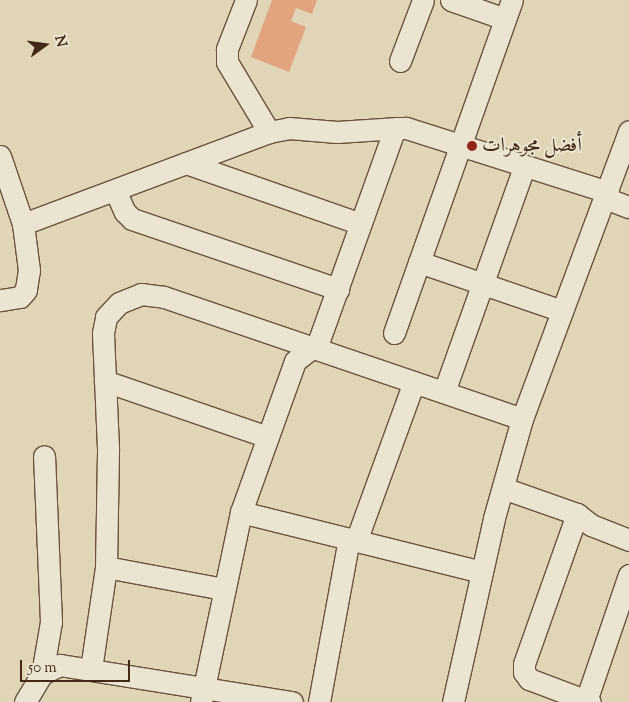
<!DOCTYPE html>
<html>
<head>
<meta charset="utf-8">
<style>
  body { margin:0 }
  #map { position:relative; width:629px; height:702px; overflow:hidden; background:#e0d5b6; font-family:"Sorts Mill Goudy",Amiri,serif }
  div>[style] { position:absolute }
  .building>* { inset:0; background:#e1a47f }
  .roads { filter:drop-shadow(1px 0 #69533f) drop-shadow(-1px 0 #69533f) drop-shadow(0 1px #69533f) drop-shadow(0 -1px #69533f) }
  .minor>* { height:21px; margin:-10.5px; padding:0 10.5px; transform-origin:10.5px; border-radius:10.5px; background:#ebe4d0 }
  .dots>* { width:14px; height:14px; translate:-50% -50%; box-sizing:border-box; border:2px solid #ebe4d0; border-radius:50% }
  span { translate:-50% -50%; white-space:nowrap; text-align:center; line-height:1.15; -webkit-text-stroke:4px #ebe4d0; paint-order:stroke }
  .poi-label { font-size:20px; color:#412817 }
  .left { translate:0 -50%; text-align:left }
  .north { position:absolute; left:20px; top:20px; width:50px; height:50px; -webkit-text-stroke:4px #ebe4d0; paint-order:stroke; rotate:76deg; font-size:14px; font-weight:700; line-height:20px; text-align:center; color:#412817 }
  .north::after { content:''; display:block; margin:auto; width:18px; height:22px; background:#412817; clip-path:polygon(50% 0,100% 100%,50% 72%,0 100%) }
  .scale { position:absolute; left:20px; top:660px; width:110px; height:22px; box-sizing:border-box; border:2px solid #412817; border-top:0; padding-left:6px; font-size:15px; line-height:18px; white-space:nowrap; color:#412817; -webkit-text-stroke:4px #ebe4d0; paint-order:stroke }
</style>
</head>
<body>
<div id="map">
  <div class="building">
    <div style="clip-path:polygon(272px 0,317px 0,312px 14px,296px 8px,291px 21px,306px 27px,289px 72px,251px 57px)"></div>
  </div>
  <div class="roads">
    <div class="minor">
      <div style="left:246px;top:0;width:53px;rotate:111.2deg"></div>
      <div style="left:227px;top:49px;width:13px;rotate:90deg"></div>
      <div style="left:227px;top:62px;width:82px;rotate:59deg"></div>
      <div style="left:451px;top:0;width:57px;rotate:19.4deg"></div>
      <div style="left:400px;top:61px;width:65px;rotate:-69.3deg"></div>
      <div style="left:0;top:156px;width:72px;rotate:71.3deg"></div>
      <div style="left:23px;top:224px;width:46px;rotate:82.6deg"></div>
      <div style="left:29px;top:270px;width:20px;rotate:99deg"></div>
      <div style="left:26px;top:290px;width:9px;rotate:131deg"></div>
      <div style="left:20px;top:297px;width:20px;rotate:171deg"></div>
      <div style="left:186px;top:163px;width:185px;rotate:19.2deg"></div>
      <div style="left:115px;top:190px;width:24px;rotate:66deg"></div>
      <div style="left:125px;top:212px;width:10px;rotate:45deg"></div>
      <div style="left:132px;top:219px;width:218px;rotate:18.8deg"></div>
      <div style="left:605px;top:198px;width:26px;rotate:21deg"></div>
      <div style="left:23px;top:224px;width:263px;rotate:-20.5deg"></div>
      <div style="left:269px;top:132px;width:20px;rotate:-11deg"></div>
      <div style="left:289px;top:128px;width:48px;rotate:4.8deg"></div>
      <div style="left:337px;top:132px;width:61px;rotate:-3.8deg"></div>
      <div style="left:419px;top:262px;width:151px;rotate:18.9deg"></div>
      <div style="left:394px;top:333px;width:353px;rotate:-70.5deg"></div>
      <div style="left:105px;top:381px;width:172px;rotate:19deg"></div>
      <div style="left:444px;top:392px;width:239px;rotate:-70.4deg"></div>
      <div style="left:503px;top:488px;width:78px;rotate:19.4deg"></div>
      <div style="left:577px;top:514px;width:18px;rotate:38deg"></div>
      <div style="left:591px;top:525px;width:41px;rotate:21.5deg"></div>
      <div style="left:241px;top:512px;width:248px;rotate:14deg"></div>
      <div style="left:577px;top:514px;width:159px;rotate:109.5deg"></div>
      <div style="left:524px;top:664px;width:8px;rotate:90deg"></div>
      <div style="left:524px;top:672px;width:9px;rotate:54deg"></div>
      <div style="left:529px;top:679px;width:65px;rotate:20.7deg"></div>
      <div style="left:356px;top:541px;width:169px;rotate:-70deg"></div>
      <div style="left:106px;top:567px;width:120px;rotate:10.6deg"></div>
      <div style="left:91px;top:669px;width:103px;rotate:-81.6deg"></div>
      <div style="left:106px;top:567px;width:119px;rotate:-89deg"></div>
      <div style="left:108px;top:448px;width:115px;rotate:-92.5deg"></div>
      <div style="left:103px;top:333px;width:16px;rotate:-79deg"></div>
      <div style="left:106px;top:317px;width:19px;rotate:-47deg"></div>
      <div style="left:119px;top:303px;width:24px;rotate:-22deg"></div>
      <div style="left:141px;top:294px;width:23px;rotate:7deg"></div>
      <div style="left:164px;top:297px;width:378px;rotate:18.8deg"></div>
      <div style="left:42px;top:674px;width:53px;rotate:-80.2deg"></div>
      <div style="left:51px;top:622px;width:166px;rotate:-92.4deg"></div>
      <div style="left:586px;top:701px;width:133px;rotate:-71.2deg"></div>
      <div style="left:25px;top:702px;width:33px;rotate:-59deg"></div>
      <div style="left:42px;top:674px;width:20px;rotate:-27deg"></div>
      <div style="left:60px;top:665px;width:235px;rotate:9.1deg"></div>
      <div style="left:201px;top:702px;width:194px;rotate:-78.1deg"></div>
      <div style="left:241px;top:512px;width:160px;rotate:-70.3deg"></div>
      <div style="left:295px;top:361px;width:29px;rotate:-38deg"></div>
      <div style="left:318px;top:343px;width:223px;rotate:-70.3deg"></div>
      <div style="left:393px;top:133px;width:7px;rotate:-45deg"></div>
      <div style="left:398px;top:128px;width:8px"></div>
      <div style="left:406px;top:128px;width:212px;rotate:17.6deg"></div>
      <div style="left:319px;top:702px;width:166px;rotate:-79.6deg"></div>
      <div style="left:453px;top:702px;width:189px;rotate:-77.4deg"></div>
      <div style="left:494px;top:518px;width:103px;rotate:-74.2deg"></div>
      <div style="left:522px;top:419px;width:307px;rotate:-69.6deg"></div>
    </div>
  </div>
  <div class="dots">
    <div style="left:472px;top:146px;background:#8f2418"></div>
  </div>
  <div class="poi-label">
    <span class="left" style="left:482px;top:146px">أفضل مجوهرات</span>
  </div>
  <div class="north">N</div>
  <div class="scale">50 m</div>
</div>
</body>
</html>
